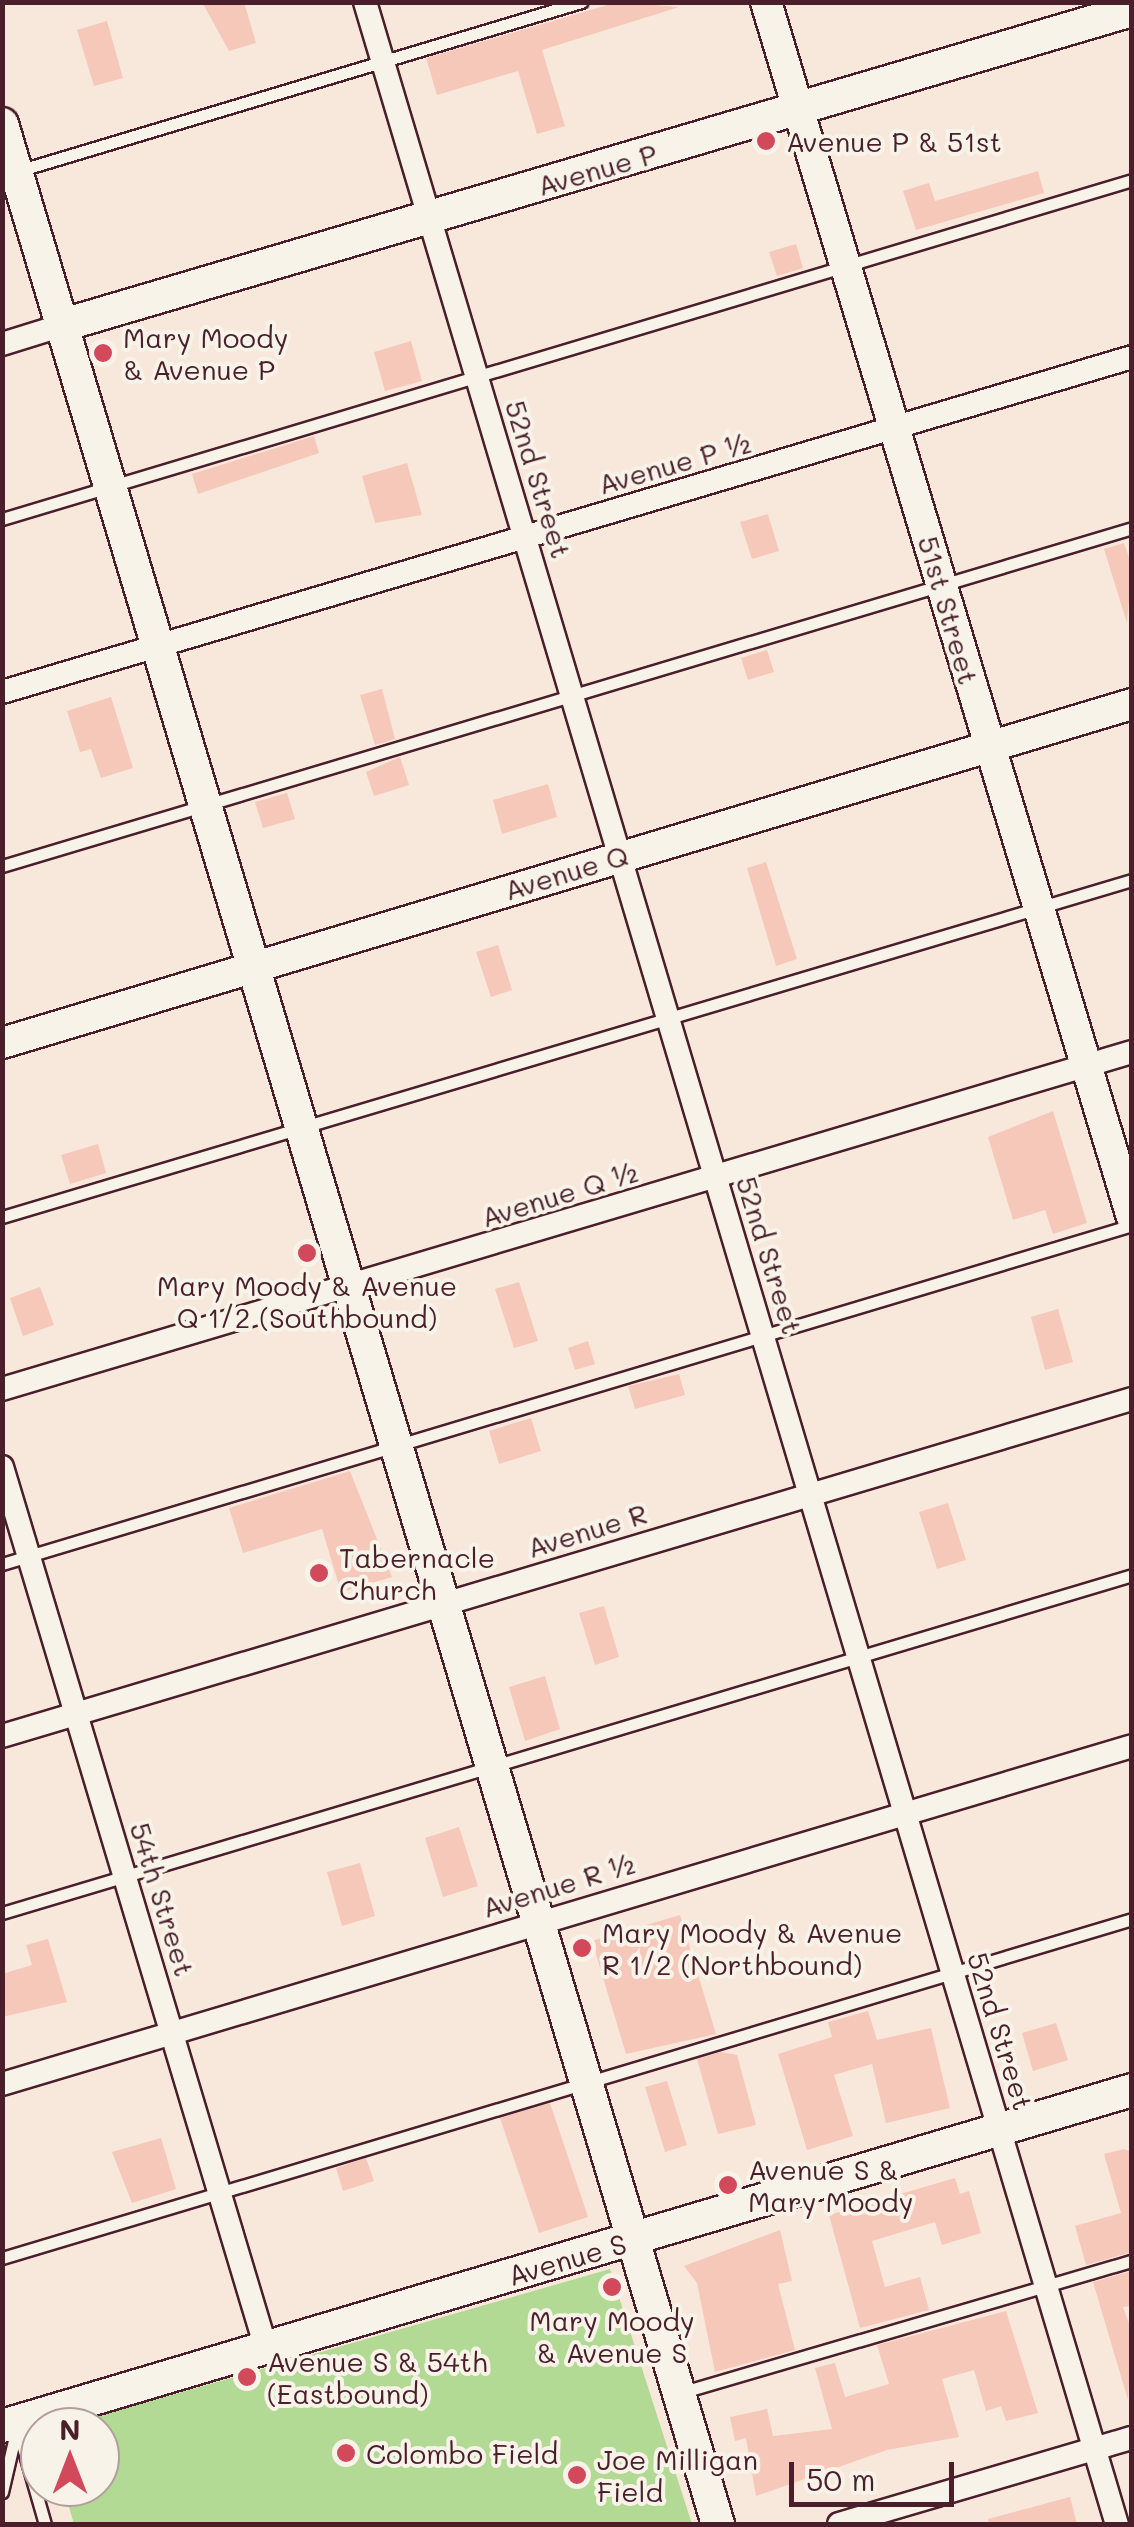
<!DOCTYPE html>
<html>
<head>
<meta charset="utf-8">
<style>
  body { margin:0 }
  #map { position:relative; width:1134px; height:2527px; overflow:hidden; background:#f8e7db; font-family:Mali,sans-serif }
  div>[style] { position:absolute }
  .green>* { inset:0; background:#b3da95 }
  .building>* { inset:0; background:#f6c8ba }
  .roads { filter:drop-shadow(2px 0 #4a1f2b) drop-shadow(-2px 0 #4a1f2b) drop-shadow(0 2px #4a1f2b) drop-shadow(0 -2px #4a1f2b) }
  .service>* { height:11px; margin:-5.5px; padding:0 5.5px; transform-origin:5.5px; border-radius:5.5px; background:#f7f3e8 }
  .minor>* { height:22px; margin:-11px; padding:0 11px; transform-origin:11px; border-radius:11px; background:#f7f3e8 }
  .tertiary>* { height:30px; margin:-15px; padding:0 15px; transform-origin:15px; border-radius:15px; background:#f7f3e8 }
  .secondary>* { height:32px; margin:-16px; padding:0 16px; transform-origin:16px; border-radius:16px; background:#f7f3e8 }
  .dots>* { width:28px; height:28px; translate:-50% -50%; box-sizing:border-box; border:5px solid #f7f3e8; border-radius:50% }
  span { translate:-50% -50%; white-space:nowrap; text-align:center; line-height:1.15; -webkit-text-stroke:8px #f7f3e8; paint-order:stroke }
  .poi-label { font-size:28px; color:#4a1f2b }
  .left { translate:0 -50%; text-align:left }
  .street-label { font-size:28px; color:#4a1f2b }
  .frame { position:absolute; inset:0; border:5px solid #4a1f2b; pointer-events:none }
  .north { position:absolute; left:20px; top:2407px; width:100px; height:100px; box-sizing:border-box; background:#f7f3e8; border:2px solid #b29e9c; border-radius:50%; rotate:0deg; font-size:28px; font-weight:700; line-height:40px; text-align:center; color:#4a1f2b }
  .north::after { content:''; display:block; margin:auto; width:35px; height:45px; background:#d1495b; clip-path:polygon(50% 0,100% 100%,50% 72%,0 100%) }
  .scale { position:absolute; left:789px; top:2462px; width:165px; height:45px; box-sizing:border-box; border:5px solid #4a1f2b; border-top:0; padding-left:12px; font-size:30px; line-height:35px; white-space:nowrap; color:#4a1f2b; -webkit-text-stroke:8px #f7f3e8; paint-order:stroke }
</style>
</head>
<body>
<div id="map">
  <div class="green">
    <div style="clip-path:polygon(610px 2269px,692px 2524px,74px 2524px,63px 2487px,100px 2487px,100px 2427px,60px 2427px)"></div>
  </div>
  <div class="building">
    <div style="clip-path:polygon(202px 2px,244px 2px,256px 43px,229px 51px)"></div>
    <div style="clip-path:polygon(618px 2px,679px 7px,542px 50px,565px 126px,537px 134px,518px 71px,437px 95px,426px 58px)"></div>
    <div style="clip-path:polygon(107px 21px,123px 78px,94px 86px,77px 30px)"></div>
    <div style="clip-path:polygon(1038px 171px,1044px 193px,916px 230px,903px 191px,929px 183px,935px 201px)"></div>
    <div style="clip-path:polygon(796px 244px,803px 268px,777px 276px,769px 252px)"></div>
    <div style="clip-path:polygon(411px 341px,422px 381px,385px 391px,374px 352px)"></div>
    <div style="clip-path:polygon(314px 436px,319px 453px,198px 494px,192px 474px)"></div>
    <div style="clip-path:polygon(407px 463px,422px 515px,375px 523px,362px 476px)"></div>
    <div style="clip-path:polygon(768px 514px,779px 551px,752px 559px,740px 522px)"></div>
    <div style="clip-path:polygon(1124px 543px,1132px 566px,1127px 623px,1104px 549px)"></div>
    <div style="clip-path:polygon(767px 650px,774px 672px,748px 680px,741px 658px)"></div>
    <div style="clip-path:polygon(382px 689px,395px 739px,375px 745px,360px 695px)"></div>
    <div style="clip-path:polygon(111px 697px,133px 768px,101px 778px,91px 749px,80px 752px,67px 711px)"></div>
    <div style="clip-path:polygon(400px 757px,409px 785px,374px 796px,366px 772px)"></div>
    <div style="clip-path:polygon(548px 784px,557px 817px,502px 834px,493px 800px)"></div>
    <div style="clip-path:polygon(287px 793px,295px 819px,263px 828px,255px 802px)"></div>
    <div style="clip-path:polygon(766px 862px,797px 959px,776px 966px,747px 868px)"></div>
    <div style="clip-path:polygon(498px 945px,512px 990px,491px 997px,476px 952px)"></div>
    <div style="clip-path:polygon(1053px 1111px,1087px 1223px,1053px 1234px,1045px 1210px,1013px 1220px,988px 1137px)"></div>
    <div style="clip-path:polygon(98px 1144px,106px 1173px,70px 1184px,61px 1155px)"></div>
    <div style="clip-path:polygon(519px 1282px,538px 1341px,514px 1348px,495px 1289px)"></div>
    <div style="clip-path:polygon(40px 1287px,54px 1325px,23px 1336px,10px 1298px)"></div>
    <div style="clip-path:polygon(1058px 1309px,1073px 1362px,1045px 1370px,1031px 1317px)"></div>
    <div style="clip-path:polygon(588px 1341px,595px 1364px,575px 1370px,568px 1348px)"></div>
    <div style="clip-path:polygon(679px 1374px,685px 1395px,635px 1409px,628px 1386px)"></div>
    <div style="clip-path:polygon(531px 1418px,541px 1451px,499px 1464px,489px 1431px)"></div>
    <div style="clip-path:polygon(350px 1471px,392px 1577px,341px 1592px,322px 1529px,243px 1553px,229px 1508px)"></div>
    <div style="clip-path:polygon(948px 1503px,966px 1560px,937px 1569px,919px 1512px)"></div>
    <div style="clip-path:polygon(604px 1606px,619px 1657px,595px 1665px,579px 1613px)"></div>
    <div style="clip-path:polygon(545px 1676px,560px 1729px,525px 1741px,509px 1687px)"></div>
    <div style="clip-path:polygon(459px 1827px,478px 1886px,443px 1897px,425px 1838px)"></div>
    <div style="clip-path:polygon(360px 1863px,375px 1916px,342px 1926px,327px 1872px)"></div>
    <div style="clip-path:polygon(680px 1915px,716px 2034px,626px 2054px,592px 1941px)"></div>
    <div style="clip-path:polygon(48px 1939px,67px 2002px,2px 2017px,2px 1974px,32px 1965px,26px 1945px)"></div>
    <div style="clip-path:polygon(868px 2011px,877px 2040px,931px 2028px,950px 2108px,886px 2123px,872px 2064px,834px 2075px,853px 2136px,807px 2150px,778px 2054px,832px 2037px,828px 2022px)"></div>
    <div style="clip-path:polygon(1056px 2023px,1068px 2060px,1033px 2071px,1022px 2033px)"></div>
    <div style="clip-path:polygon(721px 2052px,737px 2055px,756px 2125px,718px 2134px,697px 2059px)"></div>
    <div style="clip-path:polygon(667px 2081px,687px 2145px,665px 2152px,645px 2087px)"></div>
    <div style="clip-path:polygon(550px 2103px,588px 2217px,539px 2233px,500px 2118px)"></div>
    <div style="clip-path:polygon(161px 2138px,176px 2189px,132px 2203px,112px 2152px)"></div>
    <div style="clip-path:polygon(1124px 2149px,1132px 2152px,1132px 2252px,1086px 2265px,1075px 2226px,1121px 2213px,1104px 2154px)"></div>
    <div style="clip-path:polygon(366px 2158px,374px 2181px,343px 2191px,336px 2168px)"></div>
    <div style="clip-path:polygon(955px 2178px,960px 2194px,969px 2191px,981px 2233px,942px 2245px,935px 2222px,872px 2241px,885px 2287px,920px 2277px,929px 2310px,860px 2328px,829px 2215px)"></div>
    <div style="clip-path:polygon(780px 2230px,792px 2281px,778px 2284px,795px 2350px,715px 2372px,697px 2283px,684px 2266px)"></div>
    <div style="clip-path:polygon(1132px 2271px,1132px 2306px,1123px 2307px,1132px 2331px,1128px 2400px,1093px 2282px)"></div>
    <div style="clip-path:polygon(1006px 2311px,1038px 2413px,1006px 2421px,1001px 2406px,986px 2411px,974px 2370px,942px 2379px,959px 2437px,887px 2450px,756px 2496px,746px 2438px,735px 2441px,730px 2417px,767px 2409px,773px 2436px,832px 2429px,815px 2368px,835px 2363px,845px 2397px,889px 2384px,877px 2345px)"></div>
    <div style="clip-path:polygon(1070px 2497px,1077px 2524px,989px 2524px,988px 2519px)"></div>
  </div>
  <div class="roads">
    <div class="service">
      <div style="left:21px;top:170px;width:585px;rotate:-16.7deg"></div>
      <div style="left:2px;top:519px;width:1180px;rotate:-16.7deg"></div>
      <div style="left:2px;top:866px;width:1179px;rotate:-16.65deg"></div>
      <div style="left:2px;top:1217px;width:1179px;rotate:-16.61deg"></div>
      <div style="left:2px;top:1564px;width:1180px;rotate:-16.7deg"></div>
      <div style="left:2px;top:1913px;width:1179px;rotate:-16.65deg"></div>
      <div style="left:2px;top:2258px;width:1180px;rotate:-16.7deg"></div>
      <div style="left:683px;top:2392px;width:468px;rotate:-16.3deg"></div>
      <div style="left:16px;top:2423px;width:105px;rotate:74deg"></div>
      <div style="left:2px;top:2492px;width:57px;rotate:-76.9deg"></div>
    </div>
    <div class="minor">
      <div style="left:365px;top:2px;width:2632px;rotate:73.4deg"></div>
      <div style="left:2px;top:344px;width:64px;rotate:-17.3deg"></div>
      <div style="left:2px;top:692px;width:1179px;rotate:-16.51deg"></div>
      <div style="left:2px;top:1389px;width:1179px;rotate:-16.61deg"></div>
      <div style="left:2px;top:1467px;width:920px;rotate:73.32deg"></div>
      <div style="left:2px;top:1736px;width:1179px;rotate:-16.61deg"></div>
      <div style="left:2px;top:2084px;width:1179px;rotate:-16.65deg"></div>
      <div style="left:839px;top:2524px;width:305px;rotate:-16.4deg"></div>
    </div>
    <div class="tertiary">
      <div style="left:766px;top:2px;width:1269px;rotate:73.24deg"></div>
      <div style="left:2px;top:1043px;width:1180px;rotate:-16.7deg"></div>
    </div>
    <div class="secondary">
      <div style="left:2px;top:124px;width:2505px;rotate:73.39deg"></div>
      <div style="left:63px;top:325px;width:1114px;rotate:-16.42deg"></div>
      <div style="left:2px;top:2426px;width:1179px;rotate:-16.56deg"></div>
    </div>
  </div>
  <div class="dots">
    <div style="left:766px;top:141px;background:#d1495b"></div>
    <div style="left:103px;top:353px;background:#d1495b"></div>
    <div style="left:307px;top:1253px;background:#d1495b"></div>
    <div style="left:319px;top:1573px;background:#d1495b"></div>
    <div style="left:582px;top:1948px;background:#d1495b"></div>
    <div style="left:728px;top:2185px;background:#d1495b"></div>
    <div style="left:612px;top:2287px;background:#d1495b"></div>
    <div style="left:247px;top:2377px;background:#d1495b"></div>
    <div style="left:346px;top:2453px;background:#d1495b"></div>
    <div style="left:577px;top:2475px;background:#d1495b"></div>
  </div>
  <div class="poi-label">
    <span class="left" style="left:786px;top:141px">Avenue P &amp; 51st</span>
    <span class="left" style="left:123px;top:353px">Mary Moody<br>&amp; Avenue P</span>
    <span style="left:307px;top:1301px">Mary Moody &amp; Avenue<br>Q 1/2 (Southbound)</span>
    <span class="left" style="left:339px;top:1573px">Tabernacle<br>Church</span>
    <span class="left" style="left:602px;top:1948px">Mary Moody &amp; Avenue<br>R 1/2 (Northbound)</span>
    <span class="left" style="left:748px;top:2185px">Avenue S &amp;<br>Mary Moody</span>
    <span style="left:612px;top:2336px">Mary Moody<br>&amp; Avenue S</span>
    <span class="left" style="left:267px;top:2377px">Avenue S &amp; 54th<br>(Eastbound)</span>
    <span class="left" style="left:366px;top:2453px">Colombo Field</span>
    <span class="left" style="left:597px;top:2475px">Joe Milligan<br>Field</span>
  </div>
  <div class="street-label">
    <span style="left:597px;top:169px;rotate:-16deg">Avenue P</span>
    <span style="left:674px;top:463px;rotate:-16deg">Avenue P ½</span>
    <span style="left:539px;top:479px;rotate:73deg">52nd Street</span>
    <span style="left:949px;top:610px;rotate:74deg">51st Street</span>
    <span style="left:566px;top:872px;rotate:-17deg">Avenue Q</span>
    <span style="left:559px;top:1194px;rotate:-17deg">Avenue Q ½</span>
    <span style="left:770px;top:1255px;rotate:73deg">52nd Street</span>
    <span style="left:587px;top:1530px;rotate:-17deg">Avenue R</span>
    <span style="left:558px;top:1885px;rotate:-17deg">Avenue R ½</span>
    <span style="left:163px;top:1899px;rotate:73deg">54th Street</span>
    <span style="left:1001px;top:2031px;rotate:73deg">52nd Street</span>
    <span style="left:567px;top:2259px;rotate:-16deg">Avenue S</span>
  </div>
  <div class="frame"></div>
  <div class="north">N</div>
  <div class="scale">50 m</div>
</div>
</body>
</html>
